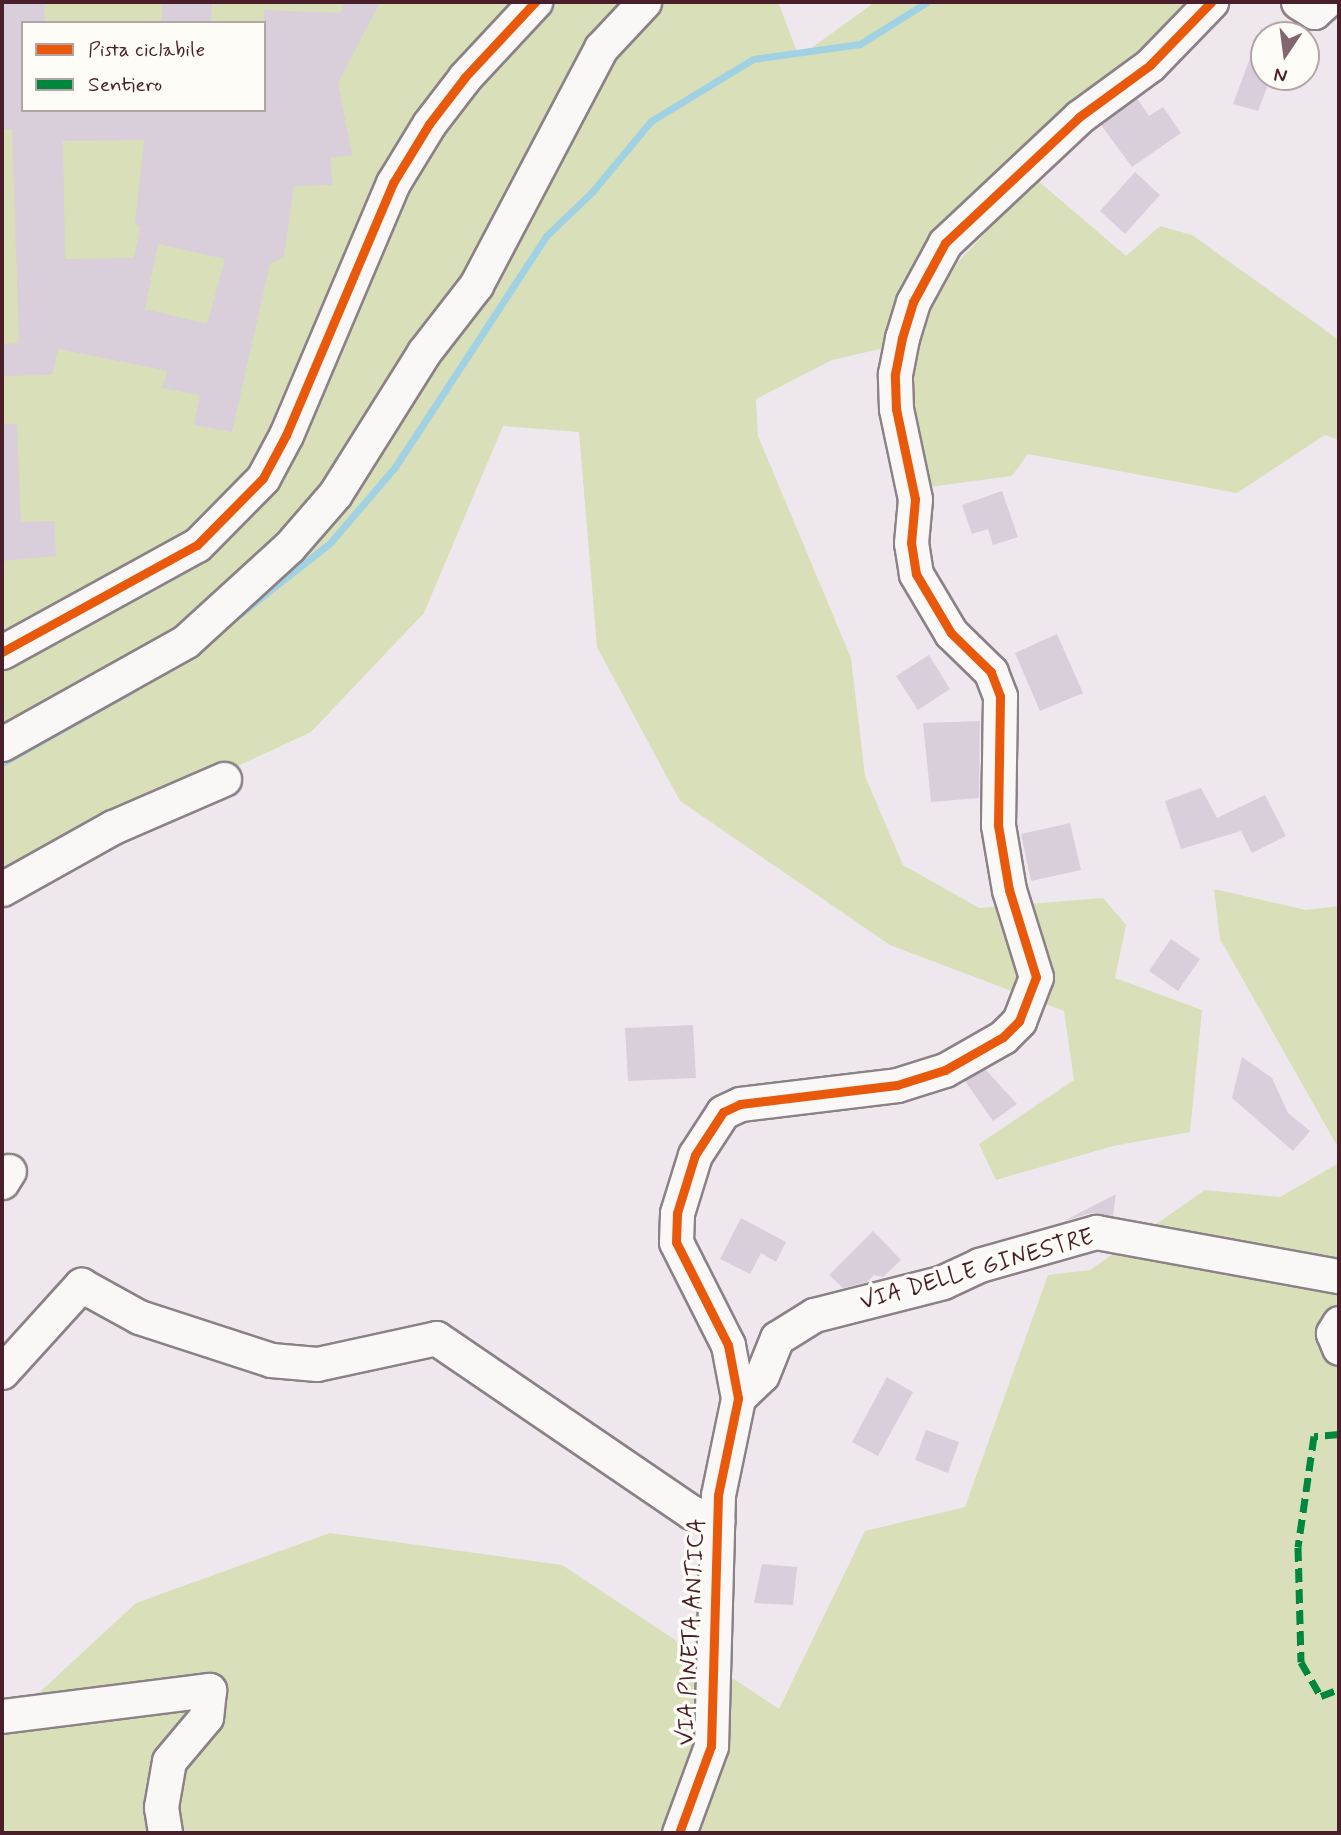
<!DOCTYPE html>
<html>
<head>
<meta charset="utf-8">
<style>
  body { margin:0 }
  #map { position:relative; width:1341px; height:1835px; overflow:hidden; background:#eee8ee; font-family:Mynerve,sans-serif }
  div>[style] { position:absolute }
  .green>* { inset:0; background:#d9dfb8 }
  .stream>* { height:7px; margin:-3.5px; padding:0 3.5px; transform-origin:3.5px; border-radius:3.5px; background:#a0d2e4 }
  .building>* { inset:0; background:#d8cfda }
  .roads { filter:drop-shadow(2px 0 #8c8186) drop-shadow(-2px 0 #8c8186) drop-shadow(0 2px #8c8186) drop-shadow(0 -2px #8c8186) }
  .minor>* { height:33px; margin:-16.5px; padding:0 16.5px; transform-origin:16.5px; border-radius:16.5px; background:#f9f8f7 }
  .quiet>* { height:7px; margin-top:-3.5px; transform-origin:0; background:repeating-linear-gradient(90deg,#00873e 0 14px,transparent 0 21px) }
  .cycleway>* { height:9px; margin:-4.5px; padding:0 4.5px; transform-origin:4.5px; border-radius:4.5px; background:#e8590c }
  span { translate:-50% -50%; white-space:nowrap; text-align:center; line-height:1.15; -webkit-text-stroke:7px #fdfcf7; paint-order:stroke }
  .street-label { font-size:24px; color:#4a1f2b }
  .frame { position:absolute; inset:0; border:4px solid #4a1f2b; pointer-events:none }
  .legend { position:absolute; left:21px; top:21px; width:245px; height:91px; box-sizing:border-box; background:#fdfcf7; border:2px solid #b5a4a5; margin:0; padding:9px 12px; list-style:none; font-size:21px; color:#4a1f2b }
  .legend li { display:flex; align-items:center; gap:14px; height:35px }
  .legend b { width:35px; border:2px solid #b5a4a5 }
  .north { position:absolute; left:1250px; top:21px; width:70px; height:70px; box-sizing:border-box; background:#fdfcf7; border:2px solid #b5a4a5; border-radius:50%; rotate:193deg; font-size:19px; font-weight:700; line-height:28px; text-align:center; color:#4a1f2b }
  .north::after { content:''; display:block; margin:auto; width:24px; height:32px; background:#83656f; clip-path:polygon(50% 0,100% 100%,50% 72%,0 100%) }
</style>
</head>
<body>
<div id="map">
  <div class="green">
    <div style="clip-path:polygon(evenodd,2px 2px,778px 2px,799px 57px,875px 2px,1189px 2px,1136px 63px,918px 269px,880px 349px,832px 360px,756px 399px,758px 436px,851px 658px,865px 776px,903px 865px,979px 908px,1103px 898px,1126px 925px,1115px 978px,1202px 1010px,1190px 1132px,1113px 1146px,996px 1180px,979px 1144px,1074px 1080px,1064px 1011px,890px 945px,680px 801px,597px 647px,579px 432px,503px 426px,424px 613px,311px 732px,2px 875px,2px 2px,23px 23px,264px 23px,264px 110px,23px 110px,23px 23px)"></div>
    <div style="clip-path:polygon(1036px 179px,1126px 256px,1160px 226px,1192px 235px,1339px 340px,1339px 440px,1325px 435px,1237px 493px,1028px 454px,1012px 476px,929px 487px,907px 417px,909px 370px,922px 327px,957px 263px)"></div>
    <div style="clip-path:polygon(1214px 889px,1306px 910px,1339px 906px,1339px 1149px,1220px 939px)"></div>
    <div style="clip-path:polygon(1339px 1163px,1339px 1833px,2px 1833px,2px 1727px,136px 1603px,330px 1533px,562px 1565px,779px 1709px,865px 1531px,965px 1507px,1048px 1275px,1090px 1270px,1205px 1190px,1280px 1197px)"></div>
  </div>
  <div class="stream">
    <div style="left:231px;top:621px;width:126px;rotate:-38.2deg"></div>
    <div style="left:330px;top:543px;width:100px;rotate:-49.5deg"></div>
    <div style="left:395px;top:467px;width:276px;rotate:-56.8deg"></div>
    <div style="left:546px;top:236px;width:64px;rotate:-43.7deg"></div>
    <div style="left:592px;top:192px;width:92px;rotate:-50.3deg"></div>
    <div style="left:651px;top:121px;width:119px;rotate:-31.3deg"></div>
    <div style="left:753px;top:59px;width:108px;rotate:-8deg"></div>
    <div style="left:860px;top:44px;width:79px;rotate:-32.1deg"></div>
    <div style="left:2px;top:763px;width:153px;rotate:-29.4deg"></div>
  </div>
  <div class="building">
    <div style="clip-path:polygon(evenodd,4px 2px,44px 2px,45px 23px,23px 23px,23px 110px,264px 110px,264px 10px,340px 13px,345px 2px,380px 2px,338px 83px,352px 155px,330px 158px,333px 185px,294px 186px,284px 257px,270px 264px,232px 432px,194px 425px,200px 395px,162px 388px,168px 371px,58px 349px,52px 375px,2px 376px,2px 344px,19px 343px,12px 129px,2px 129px,4px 2px,144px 140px,135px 223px,140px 227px,134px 258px,65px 259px,63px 141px,144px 140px,4px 2px,158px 244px,225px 259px,207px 324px,145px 309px,158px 244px)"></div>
    <div style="clip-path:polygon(162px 2px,212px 2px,211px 23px,162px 23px)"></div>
    <div style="clip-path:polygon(1262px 26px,1264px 77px,1271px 77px,1258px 111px,1233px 104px)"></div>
    <div style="clip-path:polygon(1137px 98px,1149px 116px,1163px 107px,1181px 133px,1132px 167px,1101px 125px)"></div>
    <div style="clip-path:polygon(1135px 172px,1160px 195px,1125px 234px,1100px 211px)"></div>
    <div style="clip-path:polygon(2px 424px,17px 424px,21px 522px,54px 521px,56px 556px,2px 561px)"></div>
    <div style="clip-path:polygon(1002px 491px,1018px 537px,993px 545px,988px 529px,972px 534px,962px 505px)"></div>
    <div style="clip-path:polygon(1057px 634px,1083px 693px,1040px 711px,1015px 653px)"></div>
    <div style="clip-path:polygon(929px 655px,950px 689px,918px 710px,896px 676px)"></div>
    <div style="clip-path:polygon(980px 721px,979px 798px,931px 802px,923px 723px)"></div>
    <div style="clip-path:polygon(1201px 788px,1217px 818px,1265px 795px,1286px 836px,1252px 853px,1241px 831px,1181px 849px,1165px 801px)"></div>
    <div style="clip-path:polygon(1070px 823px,1081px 870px,1031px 881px,1021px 834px)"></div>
    <div style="clip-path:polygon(1171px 939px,1200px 959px,1178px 991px,1149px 971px)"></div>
    <div style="clip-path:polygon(693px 1025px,696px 1078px,628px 1081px,625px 1028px)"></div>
    <div style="clip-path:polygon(1242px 1057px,1272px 1078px,1288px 1113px,1310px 1131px,1293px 1151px,1232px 1098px)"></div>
    <div style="clip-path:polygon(985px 1069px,1017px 1104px,993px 1121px,965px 1081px)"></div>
    <div style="clip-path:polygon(1116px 1194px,1113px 1216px,1091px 1213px,1064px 1221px)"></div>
    <div style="clip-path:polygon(741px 1218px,786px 1242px,776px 1262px,761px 1253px,750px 1274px,720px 1259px)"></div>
    <div style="clip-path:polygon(873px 1231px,901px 1260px,883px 1277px,874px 1275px,867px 1282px,843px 1288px,829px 1275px)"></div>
    <div style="clip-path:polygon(887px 1377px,913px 1392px,878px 1456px,852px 1442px)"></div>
    <div style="clip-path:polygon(926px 1430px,959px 1442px,948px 1473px,915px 1460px)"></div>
    <div style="clip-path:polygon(762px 1564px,797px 1567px,793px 1605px,754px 1603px)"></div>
  </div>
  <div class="roads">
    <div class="minor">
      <div style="left:1298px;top:2px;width:19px;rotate:32deg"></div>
      <div style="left:1314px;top:12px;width:15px;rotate:-42deg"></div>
      <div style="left:2px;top:652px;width:222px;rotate:-28.8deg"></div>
      <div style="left:197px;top:545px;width:94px;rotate:-45.4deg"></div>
      <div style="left:263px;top:478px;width:49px;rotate:-61.9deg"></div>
      <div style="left:286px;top:435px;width:274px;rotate:-67deg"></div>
      <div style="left:393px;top:183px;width:69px;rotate:-58.6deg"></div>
      <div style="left:429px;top:124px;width:59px;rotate:-52.5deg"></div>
      <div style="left:465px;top:77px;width:103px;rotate:-47deg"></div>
      <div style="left:2px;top:744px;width:211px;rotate:-29.2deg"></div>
      <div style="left:186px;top:641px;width:139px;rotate:-42.4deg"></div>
      <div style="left:289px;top:547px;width:70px;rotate:-49deg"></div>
      <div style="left:335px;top:494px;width:168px;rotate:-57.9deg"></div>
      <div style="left:424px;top:352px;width:85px;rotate:-52.2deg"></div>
      <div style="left:476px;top:285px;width:268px;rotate:-62.2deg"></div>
      <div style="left:601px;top:48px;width:63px;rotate:-46.9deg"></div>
      <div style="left:2px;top:889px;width:127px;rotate:-29.2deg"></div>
      <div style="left:113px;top:827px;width:121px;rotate:-23.4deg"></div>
      <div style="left:2px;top:1182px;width:13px;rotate:-58deg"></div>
      <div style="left:1339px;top:1323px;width:12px;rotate:121deg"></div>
      <div style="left:1333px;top:1333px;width:16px;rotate:68deg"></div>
      <div style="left:2px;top:1372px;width:118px;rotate:-47.8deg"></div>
      <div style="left:81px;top:1285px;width:66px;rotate:28.9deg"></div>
      <div style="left:139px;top:1317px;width:139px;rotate:18deg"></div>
      <div style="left:271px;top:1360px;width:46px;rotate:5deg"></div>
      <div style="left:317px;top:1364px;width:122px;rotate:-12.3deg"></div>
      <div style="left:436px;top:1338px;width:309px;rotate:34.3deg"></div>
      <div style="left:691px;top:1512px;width:28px;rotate:19deg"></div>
      <div style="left:738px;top:1398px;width:33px;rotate:-44deg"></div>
      <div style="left:762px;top:1375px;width:40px;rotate:-68deg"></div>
      <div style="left:777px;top:1338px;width:44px;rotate:-31.9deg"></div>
      <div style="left:814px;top:1315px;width:133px;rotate:-14.3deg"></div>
      <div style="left:943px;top:1282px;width:40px;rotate:-25deg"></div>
      <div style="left:979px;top:1265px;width:122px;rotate:-15.8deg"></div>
      <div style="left:1096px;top:1232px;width:247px;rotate:10.3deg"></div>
      <div style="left:2px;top:1716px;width:209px;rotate:-7.2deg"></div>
      <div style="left:209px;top:1690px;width:27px;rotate:96deg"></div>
      <div style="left:206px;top:1717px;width:57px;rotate:130.1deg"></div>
      <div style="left:169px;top:1761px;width:47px;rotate:99.9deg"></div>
      <div style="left:161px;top:1807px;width:26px;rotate:81deg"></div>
      <div style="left:679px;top:1833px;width:93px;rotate:-69.8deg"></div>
      <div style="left:711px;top:1746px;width:251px;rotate:-88.4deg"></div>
      <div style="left:718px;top:1495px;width:99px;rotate:-78.3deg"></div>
      <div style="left:738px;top:1398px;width:54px;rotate:-100.7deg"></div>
      <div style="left:728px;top:1345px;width:115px;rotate:-116.8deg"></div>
      <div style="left:676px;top:1242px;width:29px;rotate:-88deg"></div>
      <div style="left:677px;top:1213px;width:61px;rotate:-72.8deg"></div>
      <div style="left:695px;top:1155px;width:51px;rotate:-56.9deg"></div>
      <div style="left:723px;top:1112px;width:19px;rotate:-25deg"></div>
      <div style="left:740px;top:1104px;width:158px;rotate:-6.9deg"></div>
      <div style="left:897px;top:1085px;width:50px;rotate:-17.4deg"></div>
      <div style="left:945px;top:1070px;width:67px;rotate:-29.6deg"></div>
      <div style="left:1003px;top:1037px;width:23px;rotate:-45deg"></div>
      <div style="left:1019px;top:1021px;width:47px;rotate:-68.9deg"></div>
      <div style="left:1036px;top:977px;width:91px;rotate:-107.2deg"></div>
      <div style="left:1009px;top:890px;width:66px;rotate:-99.6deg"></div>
      <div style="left:998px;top:825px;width:129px;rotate:-89.1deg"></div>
      <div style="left:1000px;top:696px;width:26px;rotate:-111deg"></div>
      <div style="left:991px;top:672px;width:56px;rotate:-135.7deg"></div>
      <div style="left:951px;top:633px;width:69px;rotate:-120.7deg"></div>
      <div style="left:916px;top:574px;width:31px;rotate:-99deg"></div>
      <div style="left:911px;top:543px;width:44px;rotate:-84.8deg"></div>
      <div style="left:915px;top:499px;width:92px;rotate:-101.9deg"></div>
      <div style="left:896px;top:409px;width:35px;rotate:-92deg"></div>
      <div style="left:895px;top:374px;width:37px;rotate:-79deg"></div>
      <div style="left:902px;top:338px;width:38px;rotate:-73deg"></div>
      <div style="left:913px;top:302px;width:67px;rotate:-61.5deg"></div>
      <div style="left:945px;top:243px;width:184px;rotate:-43.2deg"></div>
      <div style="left:1079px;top:117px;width:88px;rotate:-36.2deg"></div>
      <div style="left:1150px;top:65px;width:88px;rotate:-45.9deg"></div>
    </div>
  </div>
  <div class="quiet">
    <div style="left:1339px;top:1434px;width:25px;rotate:175deg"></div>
    <div style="left:1314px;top:1436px;width:112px;rotate:98.2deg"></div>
    <div style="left:1298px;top:1547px;width:115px;rotate:88.5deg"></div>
    <div style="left:1301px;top:1662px;width:39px;rotate:60deg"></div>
    <div style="left:1321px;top:1696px;width:19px;rotate:-21deg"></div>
  </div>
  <div class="cycleway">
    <div style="left:2px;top:652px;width:222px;rotate:-28.8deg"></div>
    <div style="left:197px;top:545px;width:94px;rotate:-45.4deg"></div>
    <div style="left:263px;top:478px;width:49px;rotate:-61.9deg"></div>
    <div style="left:286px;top:435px;width:274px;rotate:-67deg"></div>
    <div style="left:393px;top:183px;width:69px;rotate:-58.6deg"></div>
    <div style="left:429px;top:124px;width:59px;rotate:-52.5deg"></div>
    <div style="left:465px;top:77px;width:103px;rotate:-47deg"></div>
    <div style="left:679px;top:1833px;width:93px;rotate:-69.8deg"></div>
    <div style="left:711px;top:1746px;width:251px;rotate:-88.4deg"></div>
    <div style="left:718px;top:1495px;width:99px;rotate:-78.3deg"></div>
    <div style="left:738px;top:1398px;width:54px;rotate:-100.7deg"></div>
    <div style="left:728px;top:1345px;width:115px;rotate:-116.8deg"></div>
    <div style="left:676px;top:1242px;width:29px;rotate:-88deg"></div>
    <div style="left:677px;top:1213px;width:61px;rotate:-72.8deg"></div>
    <div style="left:695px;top:1155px;width:51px;rotate:-56.9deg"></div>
    <div style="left:723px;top:1112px;width:19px;rotate:-25deg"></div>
    <div style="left:740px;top:1104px;width:158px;rotate:-6.9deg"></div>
    <div style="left:897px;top:1085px;width:50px;rotate:-17.4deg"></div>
    <div style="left:945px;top:1070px;width:67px;rotate:-29.6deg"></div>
    <div style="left:1003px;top:1037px;width:23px;rotate:-45deg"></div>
    <div style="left:1019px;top:1021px;width:47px;rotate:-68.9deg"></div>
    <div style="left:1036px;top:977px;width:91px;rotate:-107.2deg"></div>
    <div style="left:1009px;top:890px;width:66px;rotate:-99.6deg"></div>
    <div style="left:998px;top:825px;width:129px;rotate:-89.1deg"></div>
    <div style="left:1000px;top:696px;width:26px;rotate:-111deg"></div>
    <div style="left:991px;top:672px;width:56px;rotate:-135.7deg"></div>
    <div style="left:951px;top:633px;width:69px;rotate:-120.7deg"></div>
    <div style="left:916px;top:574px;width:31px;rotate:-99deg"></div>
    <div style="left:911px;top:543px;width:44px;rotate:-84.8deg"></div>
    <div style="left:915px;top:499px;width:92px;rotate:-101.9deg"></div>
    <div style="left:896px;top:409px;width:35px;rotate:-92deg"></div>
    <div style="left:895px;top:374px;width:37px;rotate:-79deg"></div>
    <div style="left:902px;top:338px;width:38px;rotate:-73deg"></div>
    <div style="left:913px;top:302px;width:67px;rotate:-61.5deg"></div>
    <div style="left:945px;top:243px;width:184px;rotate:-43.2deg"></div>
    <div style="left:1079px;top:117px;width:88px;rotate:-36.2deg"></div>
    <div style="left:1150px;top:65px;width:88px;rotate:-45.9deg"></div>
  </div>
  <div class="street-label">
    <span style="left:977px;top:1270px;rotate:-16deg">VIA DELLE GINESTRE</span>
    <span style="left:692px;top:1632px;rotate:-87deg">VIA PINETA ANTICA</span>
  </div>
  <div class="frame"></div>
  <ul class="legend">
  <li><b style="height:9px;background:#e8590c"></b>Pista ciclabile</li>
  <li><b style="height:9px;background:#00873e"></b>Sentiero</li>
  </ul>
  <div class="north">N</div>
</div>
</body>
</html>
